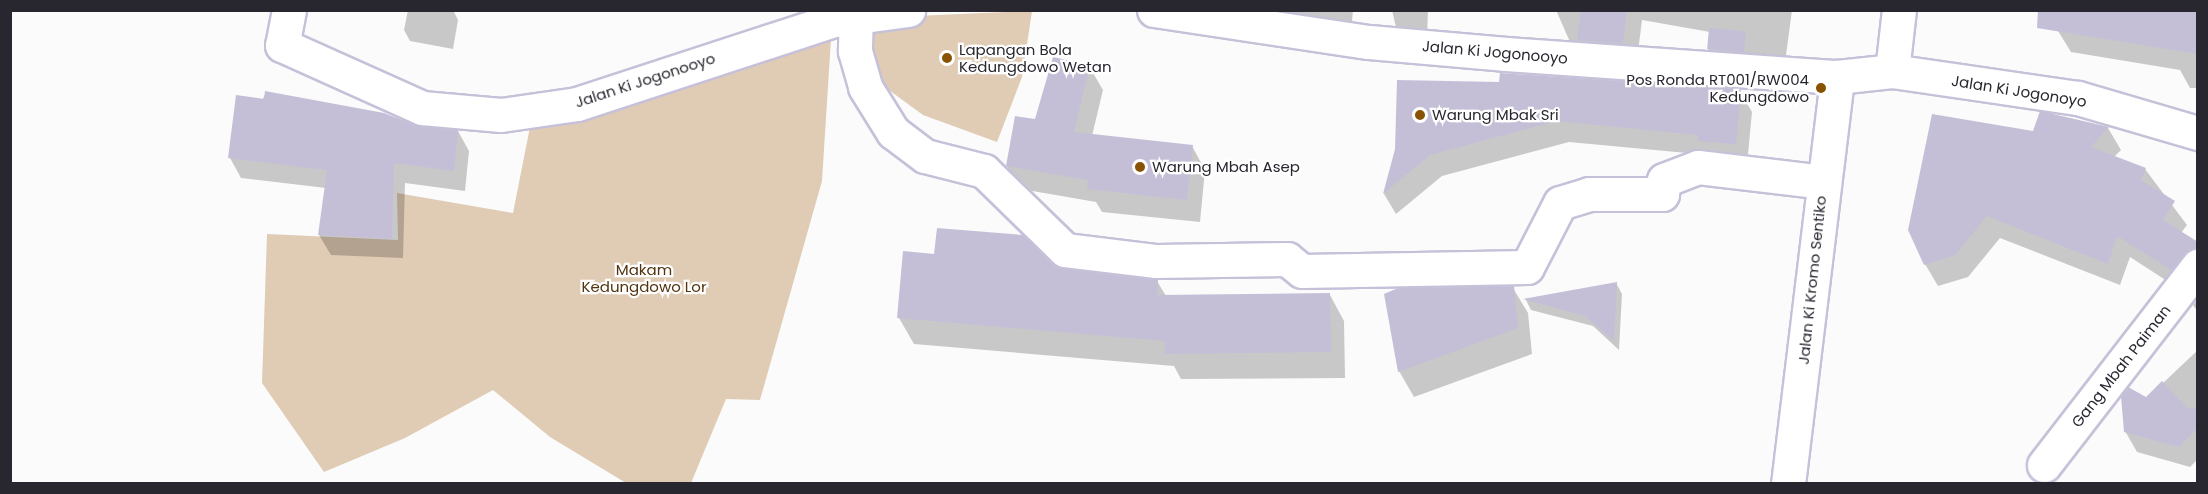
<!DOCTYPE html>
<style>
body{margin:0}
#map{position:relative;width:2208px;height:494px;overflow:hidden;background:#fbfbfb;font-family:Poppins,sans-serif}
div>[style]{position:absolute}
.green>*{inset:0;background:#e0cbb5}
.shadow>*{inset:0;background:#0003}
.building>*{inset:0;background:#c4bfd7;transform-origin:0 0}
.roads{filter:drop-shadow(2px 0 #c6c1d9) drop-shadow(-2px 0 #c6c1d9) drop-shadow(0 2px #c6c1d9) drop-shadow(0 -2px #c6c1d9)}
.minor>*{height:33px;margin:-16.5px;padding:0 16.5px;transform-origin:16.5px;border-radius:16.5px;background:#fff}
.dots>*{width:16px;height:16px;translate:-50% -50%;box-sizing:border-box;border:3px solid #fff;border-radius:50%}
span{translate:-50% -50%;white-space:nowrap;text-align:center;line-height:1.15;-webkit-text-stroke:4.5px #fff;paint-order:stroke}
.poi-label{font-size:15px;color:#28262f}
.left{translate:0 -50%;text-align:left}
.right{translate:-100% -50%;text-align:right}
.street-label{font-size:15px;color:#28262f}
.park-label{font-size:15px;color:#51330f}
.frame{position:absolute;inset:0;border:12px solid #28262f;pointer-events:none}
</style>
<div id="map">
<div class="green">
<div style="clip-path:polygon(1032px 11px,1022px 77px,997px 142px,923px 115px,882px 85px,862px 24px,915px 16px)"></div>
<div style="clip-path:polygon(831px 39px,822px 181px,760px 400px,726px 399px,691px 483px,626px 483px,550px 437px,493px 390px,405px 438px,324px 472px,262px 383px,267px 234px,398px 240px,397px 193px,513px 213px,530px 127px,591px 117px,691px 73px)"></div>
</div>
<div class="shadow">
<div style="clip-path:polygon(408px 10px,453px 10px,458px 20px,453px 49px,410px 41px,404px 30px)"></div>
<div style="clip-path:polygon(1239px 10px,1353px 10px,1351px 32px)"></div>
<div style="clip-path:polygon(1392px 10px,1428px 10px,1427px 38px,1398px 36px)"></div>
<div style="clip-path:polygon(1556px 10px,1792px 10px,1783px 78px,1723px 74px,1708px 49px,1710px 32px,1642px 20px,1636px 68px,1570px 42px)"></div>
<div style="clip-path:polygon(2198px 10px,2198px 88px,2190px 88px,2180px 70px,2071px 52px,2058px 31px)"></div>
<div style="clip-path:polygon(1089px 66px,1103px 90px,1092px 136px,1192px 146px,1205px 170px,1200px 222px,1102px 212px,1096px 202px,1021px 189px,1007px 166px,1036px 121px)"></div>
<div style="clip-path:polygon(1500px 84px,1740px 91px,1752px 112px,1747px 165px,1708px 155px,1569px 142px,1442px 176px,1396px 214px,1384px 194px,1396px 150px)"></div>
<div style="clip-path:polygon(266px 93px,458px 131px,469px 151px,465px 191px,405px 183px,403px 258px,331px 255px,319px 235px,326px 188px,241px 178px,230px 158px)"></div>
<div style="clip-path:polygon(2108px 128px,2121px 150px,2114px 157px,2145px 169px,2187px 225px,2181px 233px,2198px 244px,2198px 278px,2184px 292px,2130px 257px,2120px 285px,2000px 238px,1968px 277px,1938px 286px,1925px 264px,2033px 133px)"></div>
<div style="clip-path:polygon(1157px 281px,1166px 296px,1330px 295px,1344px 321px,1345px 378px,1181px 379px,1174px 366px,914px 344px,899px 318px)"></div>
<div style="clip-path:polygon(1616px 283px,1622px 294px,1619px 350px,1593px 326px,1531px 310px,1526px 300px)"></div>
<div style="clip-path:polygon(1513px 288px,1528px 313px,1532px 354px,1414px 397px,1399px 371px)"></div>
<div style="clip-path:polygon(2198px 299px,2198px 312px,2193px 305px)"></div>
<div style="clip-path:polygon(2198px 350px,2198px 459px,2190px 467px,2137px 452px,2125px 431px,2146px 399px)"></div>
</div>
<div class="building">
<div style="clip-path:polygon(1581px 10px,1627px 10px,1623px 43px,1577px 40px)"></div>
<div style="clip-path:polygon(2038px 10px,2198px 10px,2198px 54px,2037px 28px)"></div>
<div style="left:1709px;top:28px;width:37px;height:21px;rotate:5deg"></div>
<div style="clip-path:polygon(1053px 57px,1090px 65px,1074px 132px,1193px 145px,1187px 200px,1087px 189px,1088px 180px,1006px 166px,1015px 116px,1035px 119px)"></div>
<div style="clip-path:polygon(1500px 73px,1741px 89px,1736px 144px,1698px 141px,1698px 135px,1556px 121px,1430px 155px,1383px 194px,1395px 149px,1397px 80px,1499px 82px)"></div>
<div style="clip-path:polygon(265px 91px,384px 113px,420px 127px,458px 130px,454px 171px,394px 163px,392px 239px,318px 235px,327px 170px,228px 158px,236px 95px,264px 99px)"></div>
<div style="clip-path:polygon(2040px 111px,2109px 127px,2091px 147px,2146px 168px,2141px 180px,2175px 201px,2163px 220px,2198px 242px,2198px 248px,2171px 270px,2117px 236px,2108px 264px,1987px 216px,1955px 255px,1924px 265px,1908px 230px,1932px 114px,2033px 131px)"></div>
<div style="clip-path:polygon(937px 228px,1023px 235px,1062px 268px,1158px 280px,1157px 295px,1330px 293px,1331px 352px,1165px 354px,1165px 341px,897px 318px,903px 251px,934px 254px)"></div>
<div style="clip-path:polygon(1617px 282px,1614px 341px,1585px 316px,1523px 299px)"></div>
<div style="clip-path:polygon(1514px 286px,1518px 328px,1398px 372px,1384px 294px,1398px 288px)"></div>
<div style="clip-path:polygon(2162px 381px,2187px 408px,2198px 409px,2198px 427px,2179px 447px,2124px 432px,2121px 396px,2128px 387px,2146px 397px)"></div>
</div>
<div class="roads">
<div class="minor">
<div style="left:289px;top:10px;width:36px;rotate:101deg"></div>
<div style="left:282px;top:45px;width:154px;rotate:24.2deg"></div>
<div style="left:422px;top:108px;width:79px;rotate:5.1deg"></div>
<div style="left:501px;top:115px;width:77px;rotate:-8.2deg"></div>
<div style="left:577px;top:104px;width:270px;rotate:-18.1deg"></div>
<div style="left:834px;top:20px;width:75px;rotate:-7.7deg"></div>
<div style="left:1154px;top:10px;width:217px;rotate:8.5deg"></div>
<div style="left:1369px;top:42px;width:138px;rotate:5deg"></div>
<div style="left:1506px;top:54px;width:332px;rotate:4deg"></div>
<div style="left:1837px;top:77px;width:55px;rotate:-6.2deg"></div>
<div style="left:1892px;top:71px;width:188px;rotate:8.3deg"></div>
<div style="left:2078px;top:98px;width:125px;rotate:16.3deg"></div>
<div style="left:856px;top:17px;width:34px;rotate:92deg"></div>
<div style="left:855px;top:51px;width:37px;rotate:74deg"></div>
<div style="left:865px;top:87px;width:53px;rotate:58.1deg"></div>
<div style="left:893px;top:132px;width:40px;rotate:37deg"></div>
<div style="left:925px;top:156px;width:61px;rotate:14.3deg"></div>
<div style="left:984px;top:171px;width:113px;rotate:44.3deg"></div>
<div style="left:1065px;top:250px;width:92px;rotate:6.9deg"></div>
<div style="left:1156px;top:261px;width:131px;rotate:-0.9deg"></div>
<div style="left:1287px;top:259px;width:19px;rotate:39deg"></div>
<div style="left:1302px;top:271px;width:225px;rotate:-1deg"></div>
<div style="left:1527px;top:267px;width:72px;rotate:-62.7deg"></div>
<div style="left:1560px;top:203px;width:30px;rotate:-17deg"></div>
<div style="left:1589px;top:194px;width:73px"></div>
<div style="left:1662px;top:194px;width:14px;rotate:-82deg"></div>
<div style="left:1664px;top:180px;width:36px;rotate:-21deg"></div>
<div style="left:1698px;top:167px;width:126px;rotate:6.8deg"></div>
<div style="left:1892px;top:71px;width:61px;rotate:-83.5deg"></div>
<div style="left:2044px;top:465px;width:252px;rotate:-52.3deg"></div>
<div style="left:1788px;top:484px;width:410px;rotate:-83.1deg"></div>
</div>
</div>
<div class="dots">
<div style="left:947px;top:58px;background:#885201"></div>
<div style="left:1821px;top:88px;background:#885201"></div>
<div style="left:1420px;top:115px;background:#885201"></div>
<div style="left:1140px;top:167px;background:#885201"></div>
</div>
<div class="poi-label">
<span class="left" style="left:959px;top:58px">Lapangan Bola<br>Kedungdowo Wetan</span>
<span class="right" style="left:1809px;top:88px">Pos Ronda RT001/RW004<br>Kedungdowo</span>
<span class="left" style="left:1432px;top:115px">Warung Mbak Sri</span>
<span class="left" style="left:1152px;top:167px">Warung Mbah Asep</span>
</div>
<div class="street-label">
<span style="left:1495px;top:52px;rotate:5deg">Jalan Ki Jogonooyo</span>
<span style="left:645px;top:80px;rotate:-18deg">Jalan Ki Jogonooyo</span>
<span style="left:2019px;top:91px;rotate:9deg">Jalan Ki Jogonoyo</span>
<span style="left:1812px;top:280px;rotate:-84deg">Jalan Ki Kromo Sentiko</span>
<span style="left:2121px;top:366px;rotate:-52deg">Gang Mbah Paiman</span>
</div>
<div class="park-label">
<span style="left:644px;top:278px">Makam<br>Kedungdowo Lor</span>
</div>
<div class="frame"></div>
</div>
